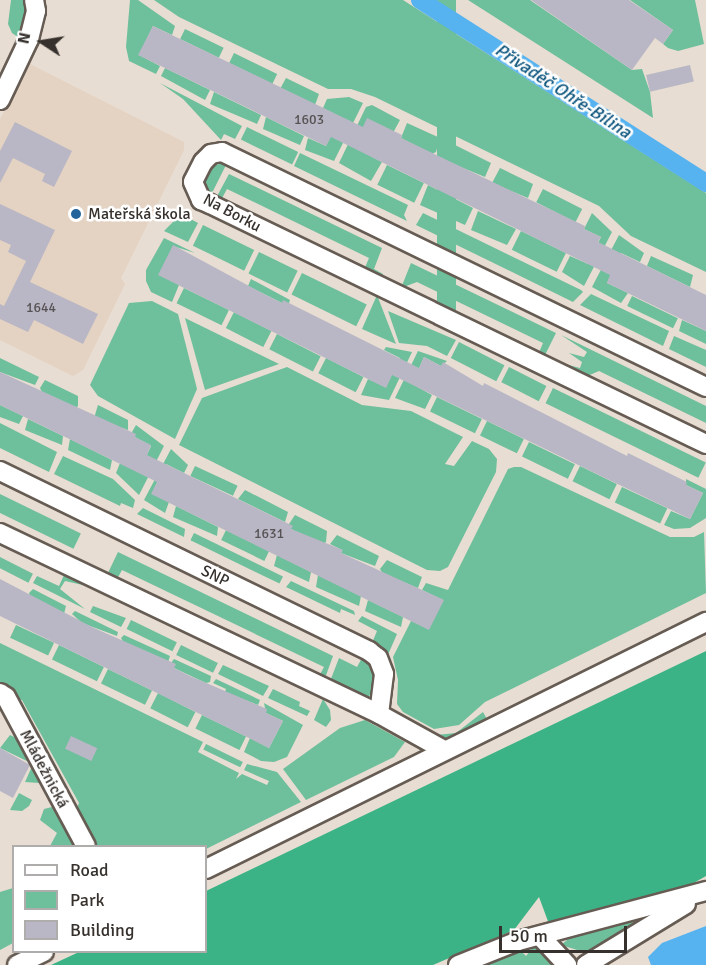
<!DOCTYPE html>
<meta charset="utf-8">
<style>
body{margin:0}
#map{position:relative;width:706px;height:965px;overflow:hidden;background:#e8ddd2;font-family:Signika,sans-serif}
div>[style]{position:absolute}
.built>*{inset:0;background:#e4d2c2}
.green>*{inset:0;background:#6ebf9c;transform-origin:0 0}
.forest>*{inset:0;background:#3cb386}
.water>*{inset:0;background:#56b3f0}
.canal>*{height:18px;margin:-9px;padding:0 9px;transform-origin:9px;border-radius:9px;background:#56b3f0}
.building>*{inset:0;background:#b9b7c5;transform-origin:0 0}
.roads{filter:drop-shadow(2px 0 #665c53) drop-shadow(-2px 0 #665c53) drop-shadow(0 2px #665c53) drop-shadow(0 -2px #665c53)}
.street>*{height:18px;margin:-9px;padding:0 9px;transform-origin:9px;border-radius:9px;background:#fff}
.dots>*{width:16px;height:16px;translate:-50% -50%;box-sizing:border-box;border:3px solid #fff;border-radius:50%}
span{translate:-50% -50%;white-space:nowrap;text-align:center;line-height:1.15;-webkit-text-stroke:5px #fff;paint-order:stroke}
.number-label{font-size:14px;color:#575253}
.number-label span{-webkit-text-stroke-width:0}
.street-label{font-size:16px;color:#36312d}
.poi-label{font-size:16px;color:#36312d}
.left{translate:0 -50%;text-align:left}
.water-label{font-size:18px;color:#0c557d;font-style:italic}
.legend{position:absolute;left:12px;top:845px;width:195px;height:108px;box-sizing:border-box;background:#fff;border:2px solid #afadab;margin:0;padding:8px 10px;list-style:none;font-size:18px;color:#36312d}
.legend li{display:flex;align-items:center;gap:12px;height:30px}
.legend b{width:30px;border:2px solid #afadab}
.north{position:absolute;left:12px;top:12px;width:60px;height:60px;-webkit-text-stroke:4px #fff;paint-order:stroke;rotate:282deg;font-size:16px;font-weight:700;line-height:24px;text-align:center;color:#36312d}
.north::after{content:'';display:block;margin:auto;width:21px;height:27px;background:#36312d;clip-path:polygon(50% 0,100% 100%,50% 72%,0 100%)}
.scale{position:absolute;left:499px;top:926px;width:128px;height:27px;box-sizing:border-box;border:3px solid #36312d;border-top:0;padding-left:8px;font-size:18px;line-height:21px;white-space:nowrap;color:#36312d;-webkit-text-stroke:4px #fff;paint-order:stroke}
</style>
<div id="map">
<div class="built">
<div style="clip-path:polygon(30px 64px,184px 142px,184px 150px,121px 278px,125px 284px,83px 370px,73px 376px,0 340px,0 119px)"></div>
</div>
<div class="green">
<div style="clip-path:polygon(11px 0,29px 0,22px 40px,12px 33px,8px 24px)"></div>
<div style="clip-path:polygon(130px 0,138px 0,175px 26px,172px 35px,153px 26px,139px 55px,160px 66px,156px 74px,129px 61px,126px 47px)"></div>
<div style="clip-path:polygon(154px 0,403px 0,706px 193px,706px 272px,631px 236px,599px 206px,375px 97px,351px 89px,328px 89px,179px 17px)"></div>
<div style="left:437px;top:0;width:19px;height:319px"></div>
<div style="clip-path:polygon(468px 0,530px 0,632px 70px,642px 69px,650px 92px,653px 118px)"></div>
<div style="clip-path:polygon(630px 0,695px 0,704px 44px,678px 51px,668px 48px,663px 44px,673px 30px)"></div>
<div style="left:185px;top:29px;width:43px;height:11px;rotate:26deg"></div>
<div style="left:234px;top:53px;width:48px;height:11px;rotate:26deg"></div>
<div style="clip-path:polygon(165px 68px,210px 90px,205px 100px,161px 76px)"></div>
<div style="clip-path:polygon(286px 78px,319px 94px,315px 105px,279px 91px)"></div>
<div style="clip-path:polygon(160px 83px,242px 126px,235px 139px,224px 134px,221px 140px,183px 99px)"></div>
<div style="clip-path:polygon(214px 92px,261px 115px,257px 124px,210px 104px)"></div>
<div style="clip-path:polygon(349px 97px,363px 103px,334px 161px,305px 150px,308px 138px,326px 146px,340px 117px,323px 108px,327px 99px)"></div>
<div style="clip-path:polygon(372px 105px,400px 120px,394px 131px,353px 147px,382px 162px,371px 181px,339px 163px,366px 107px)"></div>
<div style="clip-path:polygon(266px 117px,304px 136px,300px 145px,263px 129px)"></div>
<div style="clip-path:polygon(407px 123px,440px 138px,436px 152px,432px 154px,401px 138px)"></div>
<div style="left:247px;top:127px;width:57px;height:14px;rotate:26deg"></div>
<div style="clip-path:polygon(451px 143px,491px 163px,485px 177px,451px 163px,452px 160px,443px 155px)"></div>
<div style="clip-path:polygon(300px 153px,408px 205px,404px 215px,407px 221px,294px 166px)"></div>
<div style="clip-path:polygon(228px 161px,211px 195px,207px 193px,202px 181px,210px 167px)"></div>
<div style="left:387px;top:165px;width:41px;height:22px;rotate:26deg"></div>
<div style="clip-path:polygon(500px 168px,533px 184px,528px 198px,492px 183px)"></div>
<div style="clip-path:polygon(229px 174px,382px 248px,374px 269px,383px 274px,381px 278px,364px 270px,369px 258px,227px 189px,221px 200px,216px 198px)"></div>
<div style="clip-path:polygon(428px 185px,473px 208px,465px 225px,420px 205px)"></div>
<div style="left:543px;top:189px;width:44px;height:15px;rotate:27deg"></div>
<div style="clip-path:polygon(478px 211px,516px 229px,507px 245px,471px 230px)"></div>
<div style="clip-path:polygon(423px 213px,581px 290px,583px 292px,573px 302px,416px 225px)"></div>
<div style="clip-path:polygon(592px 213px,612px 232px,584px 286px,562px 272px,570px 256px,588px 264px,601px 237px,584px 229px)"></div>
<div style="clip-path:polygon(181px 214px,198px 223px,188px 242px,164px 231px)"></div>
<div style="left:203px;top:225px;width:57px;height:23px;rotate:26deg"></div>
<div style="left:521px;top:231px;width:50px;height:21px;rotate:26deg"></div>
<div style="clip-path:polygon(619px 235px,644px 253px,640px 262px,621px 253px,607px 283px,628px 293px,621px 303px,592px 287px)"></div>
<div style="clip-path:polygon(164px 238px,195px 253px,173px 246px,179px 285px,172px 302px,151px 292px,146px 281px,146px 270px)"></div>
<div style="left:259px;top:252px;width:43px;height:24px;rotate:26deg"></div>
<div style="clip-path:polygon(651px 256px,693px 275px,690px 287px,647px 266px)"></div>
<div style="clip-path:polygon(411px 263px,556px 333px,544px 357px,538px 355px,543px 343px,417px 282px,401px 288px)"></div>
<div style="left:302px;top:273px;width:72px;height:24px;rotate:26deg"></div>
<div style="clip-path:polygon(251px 279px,290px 300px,289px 303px,282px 303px,248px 286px)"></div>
<div style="left:184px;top:288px;width:50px;height:17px;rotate:26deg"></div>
<div style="clip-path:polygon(591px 294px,669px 331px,663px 346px,580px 305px)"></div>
<div style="clip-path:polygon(377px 295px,396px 344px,362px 329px)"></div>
<div style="left:632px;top:296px;width:51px;height:11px;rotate:26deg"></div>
<div style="clip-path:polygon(152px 301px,178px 314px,197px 389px,175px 439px,98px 396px,90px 385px,129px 303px)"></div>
<div style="clip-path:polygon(388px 311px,456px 340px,447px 356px,427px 346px,399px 343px)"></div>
<div style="left:234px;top:312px;width:42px;height:18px;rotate:27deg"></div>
<div style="clip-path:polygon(185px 318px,279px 364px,205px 390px)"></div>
<div style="clip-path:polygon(682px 320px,706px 331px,706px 344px,679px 331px)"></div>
<div style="left:277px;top:334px;width:49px;height:17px;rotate:27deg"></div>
<div style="clip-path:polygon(561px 335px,706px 406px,706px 423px,599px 371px,585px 377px,549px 360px,580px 368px,582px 362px,569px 353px,584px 357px,587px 352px)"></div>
<div style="clip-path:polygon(674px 336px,706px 350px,706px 367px,669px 349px)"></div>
<div style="left:459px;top:342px;width:51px;height:18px;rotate:27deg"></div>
<div style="clip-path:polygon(386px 347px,412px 352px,389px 400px,361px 395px,368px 379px,386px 387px,400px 358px,384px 350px)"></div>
<div style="clip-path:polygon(418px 351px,447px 361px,441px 366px,424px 357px,412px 384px,432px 395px,425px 409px,395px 398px)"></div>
<div style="clip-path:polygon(0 358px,39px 377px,35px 385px,0 372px)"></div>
<div style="left:326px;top:358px;width:42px;height:17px;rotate:27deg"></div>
<div style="clip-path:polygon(287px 367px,362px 405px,411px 411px,463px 437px,445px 464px,454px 466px,472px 441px,489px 449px,497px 459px,496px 472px,448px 567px,440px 571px,427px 570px,179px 445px,202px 398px)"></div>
<div style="left:509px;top:367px;width:42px;height:17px;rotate:27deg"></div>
<div style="clip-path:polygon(45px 380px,78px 396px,78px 406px,75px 408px,42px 392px,40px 388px)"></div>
<div style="left:553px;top:388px;width:170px;height:17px;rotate:26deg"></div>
<div style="left:437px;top:397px;width:50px;height:16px;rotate:26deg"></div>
<div style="clip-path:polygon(0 405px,23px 416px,19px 424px,0 417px)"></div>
<div style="clip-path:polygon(98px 405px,128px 420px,128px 430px,94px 418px)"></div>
<div style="clip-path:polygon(28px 419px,63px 436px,62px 445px,25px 430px)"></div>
<div style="left:487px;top:421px;width:41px;height:16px;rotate:26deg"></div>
<div style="clip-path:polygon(0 423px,57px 452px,49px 472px,0 448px)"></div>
<div style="clip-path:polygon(136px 425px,164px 446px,139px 495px,116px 473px,120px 463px,139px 472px,151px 446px,135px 437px,132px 432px)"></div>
<div style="clip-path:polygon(70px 439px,112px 460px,110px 470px,68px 450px)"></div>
<div style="left:529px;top:442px;width:51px;height:16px;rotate:26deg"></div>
<div style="clip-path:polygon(171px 449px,188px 465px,184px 473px,166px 464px,152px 493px,169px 502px,165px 513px,144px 500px)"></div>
<div style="clip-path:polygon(63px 456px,113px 479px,135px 500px,133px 508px,121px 503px,120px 506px,54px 474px)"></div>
<div style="left:195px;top:466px;width:47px;height:11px;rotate:25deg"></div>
<div style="left:580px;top:466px;width:41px;height:17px;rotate:26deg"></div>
<div style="clip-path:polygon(514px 467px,521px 467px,670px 537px,694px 537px,704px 532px,706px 593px,485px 702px,459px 725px,434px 729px,403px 712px,397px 704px,398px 680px,393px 657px,411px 621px,443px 600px,422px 590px,426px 583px,448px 590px,508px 469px)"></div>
<div style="clip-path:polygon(686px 479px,706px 489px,706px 518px,690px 528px,674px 529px,664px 525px,671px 511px,690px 519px,703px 493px,686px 485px)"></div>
<div style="left:622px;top:487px;width:50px;height:17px;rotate:25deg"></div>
<div style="clip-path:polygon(245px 490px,288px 512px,285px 522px,238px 499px)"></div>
<div style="left:0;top:494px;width:90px;height:17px;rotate:26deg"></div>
<div style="clip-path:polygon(176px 506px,218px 527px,217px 536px,173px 517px)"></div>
<div style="clip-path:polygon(143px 508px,185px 529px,184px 537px,137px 514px)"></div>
<div style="clip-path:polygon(295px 515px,327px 531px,326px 542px,323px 544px,291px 529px,289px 524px)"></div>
<div style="left:226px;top:530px;width:48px;height:11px;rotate:26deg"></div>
<div style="left:194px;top:533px;width:99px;height:8px;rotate:26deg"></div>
<div style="clip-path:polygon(337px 535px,379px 556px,375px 566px,341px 553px,342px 550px,330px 544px)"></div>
<div style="clip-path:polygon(118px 552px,333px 656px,324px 681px,318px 678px,324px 667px,122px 570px,116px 581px,106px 577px)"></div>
<div style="clip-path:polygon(277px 555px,311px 572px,309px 582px,274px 566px)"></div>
<div style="left:0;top:557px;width:37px;height:10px;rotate:27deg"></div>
<div style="clip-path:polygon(387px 560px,422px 577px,418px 588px,383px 574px,380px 569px)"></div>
<div style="clip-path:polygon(65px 573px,96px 588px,65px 581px,60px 589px,85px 609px,33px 583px,37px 576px,59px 586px)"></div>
<div style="clip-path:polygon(318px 575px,361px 596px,359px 606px,316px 587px)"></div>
<div style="clip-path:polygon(291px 581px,354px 611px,355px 615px,341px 609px,340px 613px,286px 587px)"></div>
<div style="clip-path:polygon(33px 589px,66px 606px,64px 614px,31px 598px,29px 593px)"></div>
<div style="clip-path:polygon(368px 600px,403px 617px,401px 627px,365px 611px)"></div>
<div style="clip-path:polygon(93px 606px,126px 618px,121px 627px,90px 612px)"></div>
<div style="clip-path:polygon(75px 611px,118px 632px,117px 636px,82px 623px,72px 614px)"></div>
<div style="clip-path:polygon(362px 616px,397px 634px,387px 657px,372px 643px,377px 631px,358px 621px)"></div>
<div style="left:131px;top:620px;width:51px;height:10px;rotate:26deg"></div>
<div style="left:16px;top:625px;width:42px;height:14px;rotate:25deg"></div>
<div style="clip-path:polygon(124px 635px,170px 656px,168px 662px,124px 643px,121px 638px)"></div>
<div style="clip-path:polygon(0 643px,203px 742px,198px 752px,239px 773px,236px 779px,242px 774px,267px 785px,269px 781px,244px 770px,247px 764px,277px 772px,301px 802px,206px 849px,96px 846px,76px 810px,79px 803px,22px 700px,14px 698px,0 684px)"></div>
<div style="left:59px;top:645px;width:50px;height:16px;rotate:26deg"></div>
<div style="left:181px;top:645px;width:41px;height:11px;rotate:26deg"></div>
<div style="clip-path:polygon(363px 656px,377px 674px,373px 692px,368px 697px,329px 684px,339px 658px,357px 667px)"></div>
<div style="clip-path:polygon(174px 659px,211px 676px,210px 682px,206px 683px,174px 668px,171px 663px)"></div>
<div style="clip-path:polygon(223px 665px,269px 686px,263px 696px,218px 674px)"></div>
<div style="left:108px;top:669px;width:49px;height:16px;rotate:26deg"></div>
<div style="clip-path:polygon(216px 679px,260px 700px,258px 705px,225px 692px,226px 689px,213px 683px)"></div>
<div style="clip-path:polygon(273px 689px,300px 702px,299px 706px,310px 711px,307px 716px,268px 698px)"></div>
<div style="left:158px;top:693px;width:42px;height:17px;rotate:27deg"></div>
<div style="clip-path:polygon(323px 699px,330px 710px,331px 720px,326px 727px,314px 720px)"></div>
<div style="clip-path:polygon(264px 703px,303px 725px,287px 757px,274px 762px,261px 761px,244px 752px,250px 738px,269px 748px,283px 721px,266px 713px)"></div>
<div style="clip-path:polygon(483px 712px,488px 721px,450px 740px,436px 735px,456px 733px)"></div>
<div style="left:202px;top:715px;width:49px;height:15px;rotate:26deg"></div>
<div style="clip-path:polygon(365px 720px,405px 742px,394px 757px,306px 800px,283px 769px,340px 728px)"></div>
<div style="clip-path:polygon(10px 735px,23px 741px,40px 774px,39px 783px,25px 782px,33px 764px,0 748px)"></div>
<div style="left:206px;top:744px;width:41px;height:6px;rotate:26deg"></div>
<div style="clip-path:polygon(19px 793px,32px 800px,29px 806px,22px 811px,10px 810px)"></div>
<div style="clip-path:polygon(52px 807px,57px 809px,79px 846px,50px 846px,57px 833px,40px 820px,44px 809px)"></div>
<div style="clip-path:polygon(13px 888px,13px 943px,0 950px,0 892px)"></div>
<div style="clip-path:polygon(660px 912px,587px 953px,561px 945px,573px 935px)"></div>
<div style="clip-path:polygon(536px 943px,551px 965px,475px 965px,517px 947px,526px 956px)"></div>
</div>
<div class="forest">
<div style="clip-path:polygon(706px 651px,706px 876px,676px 893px,549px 924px,539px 897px,514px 930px,433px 965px,51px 965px,79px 952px,206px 952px,206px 891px)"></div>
</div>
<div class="water">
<div style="clip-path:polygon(706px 926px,706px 965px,651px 965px,648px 957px,662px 943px)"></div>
</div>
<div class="canal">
<div style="left:420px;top:0;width:340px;rotate:32.6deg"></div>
</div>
<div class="building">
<div style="clip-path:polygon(531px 0,629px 0,673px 30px,663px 44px,655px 38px,632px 70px)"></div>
<div style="clip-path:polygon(153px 26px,363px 127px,367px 118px,402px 135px,401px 138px,585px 226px,584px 229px,601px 237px,598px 242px,706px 295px,706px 331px,607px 283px,610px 275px,331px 137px,326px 146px,138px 55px)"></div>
<div style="left:690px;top:65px;width:17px;height:45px;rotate:77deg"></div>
<div style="clip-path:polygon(15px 122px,72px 151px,54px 187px,42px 181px,45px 174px,13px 158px,0 183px,0 151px)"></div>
<div style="clip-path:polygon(0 204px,55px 230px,30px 282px,98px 314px,83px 344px,34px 320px,28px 332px,0 319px,0 304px,4px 306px,26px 261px,8px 252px,11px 245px,0 240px)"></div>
<div style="clip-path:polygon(173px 245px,264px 294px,282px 303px,283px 300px,419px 368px,424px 357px,441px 366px,443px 362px,483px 386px,484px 383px,627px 456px,628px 453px,687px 482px,686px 485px,703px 493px,690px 519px,392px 375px,386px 388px,158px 275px)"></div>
<div style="clip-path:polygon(0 372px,136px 434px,135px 437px,151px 445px,147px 455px,293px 526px,291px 529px,343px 550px,341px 553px,444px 600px,429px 630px,151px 494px,157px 482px,0 405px)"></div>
<div style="clip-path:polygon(0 579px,94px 628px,176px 664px,174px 668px,190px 676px,267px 709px,266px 713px,283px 721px,269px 748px,0 616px)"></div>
<div style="left:71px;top:736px;width:29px;height:14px;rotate:25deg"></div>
<div style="clip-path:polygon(0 748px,30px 765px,13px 798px,0 791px)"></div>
</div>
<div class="roads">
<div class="street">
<div style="left:0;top:100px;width:68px;rotate:-64.6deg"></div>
<div style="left:29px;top:39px;width:29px;rotate:-76deg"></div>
<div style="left:36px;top:11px;width:11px;rotate:-100deg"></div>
<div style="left:706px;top:387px;width:538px;rotate:-154.1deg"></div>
<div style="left:222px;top:152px;width:11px;rotate:170deg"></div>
<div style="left:211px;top:154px;width:11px;rotate:135deg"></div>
<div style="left:203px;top:162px;width:22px;rotate:117deg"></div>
<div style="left:193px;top:182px;width:20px;rotate:66deg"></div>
<div style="left:201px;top:200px;width:10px;rotate:24deg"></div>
<div style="left:210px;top:204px;width:551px;rotate:25.82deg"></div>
<div style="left:0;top:471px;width:411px;rotate:26deg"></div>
<div style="left:369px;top:651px;width:11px;rotate:38deg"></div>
<div style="left:378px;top:658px;width:17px;rotate:69deg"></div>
<div style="left:384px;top:674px;width:40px;rotate:97.1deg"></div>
<div style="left:0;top:533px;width:420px;rotate:25.5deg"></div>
<div style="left:379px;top:714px;width:74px;rotate:29deg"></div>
<div style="left:0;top:693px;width:7px;rotate:34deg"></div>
<div style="left:6px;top:697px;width:169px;rotate:61.8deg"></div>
<div style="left:206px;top:869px;width:558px;rotate:-26.29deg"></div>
<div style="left:540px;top:936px;width:40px;rotate:47deg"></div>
<div style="left:17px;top:965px;width:30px;rotate:-26deg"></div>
<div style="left:458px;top:965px;width:65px;rotate:-21.8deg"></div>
<div style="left:518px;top:941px;width:195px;rotate:-14.9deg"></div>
<div style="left:586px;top:965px;width:117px;rotate:-31.4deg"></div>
</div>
</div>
<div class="dots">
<div style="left:76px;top:214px;background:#24649a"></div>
</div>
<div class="number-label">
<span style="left:309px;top:120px">1603</span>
<span style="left:41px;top:308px">1644</span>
<span style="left:269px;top:534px">1631</span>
</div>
<div class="street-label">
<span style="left:232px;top:213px;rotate:28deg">Na Borku</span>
<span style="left:215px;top:576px;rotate:26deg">SNP</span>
<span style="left:44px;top:769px;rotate:62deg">Mládežnická</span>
</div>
<div class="poi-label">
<span class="left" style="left:88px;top:214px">Mateřská škola</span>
</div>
<div class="water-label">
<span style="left:563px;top:91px;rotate:33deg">Přivaděč Ohře-Bílina</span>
</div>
<ul class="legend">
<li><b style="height:8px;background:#fff"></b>Road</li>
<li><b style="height:16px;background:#6ebf9c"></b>Park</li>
<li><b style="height:16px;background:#b9b7c5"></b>Building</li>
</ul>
<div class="north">N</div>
<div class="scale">50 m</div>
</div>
